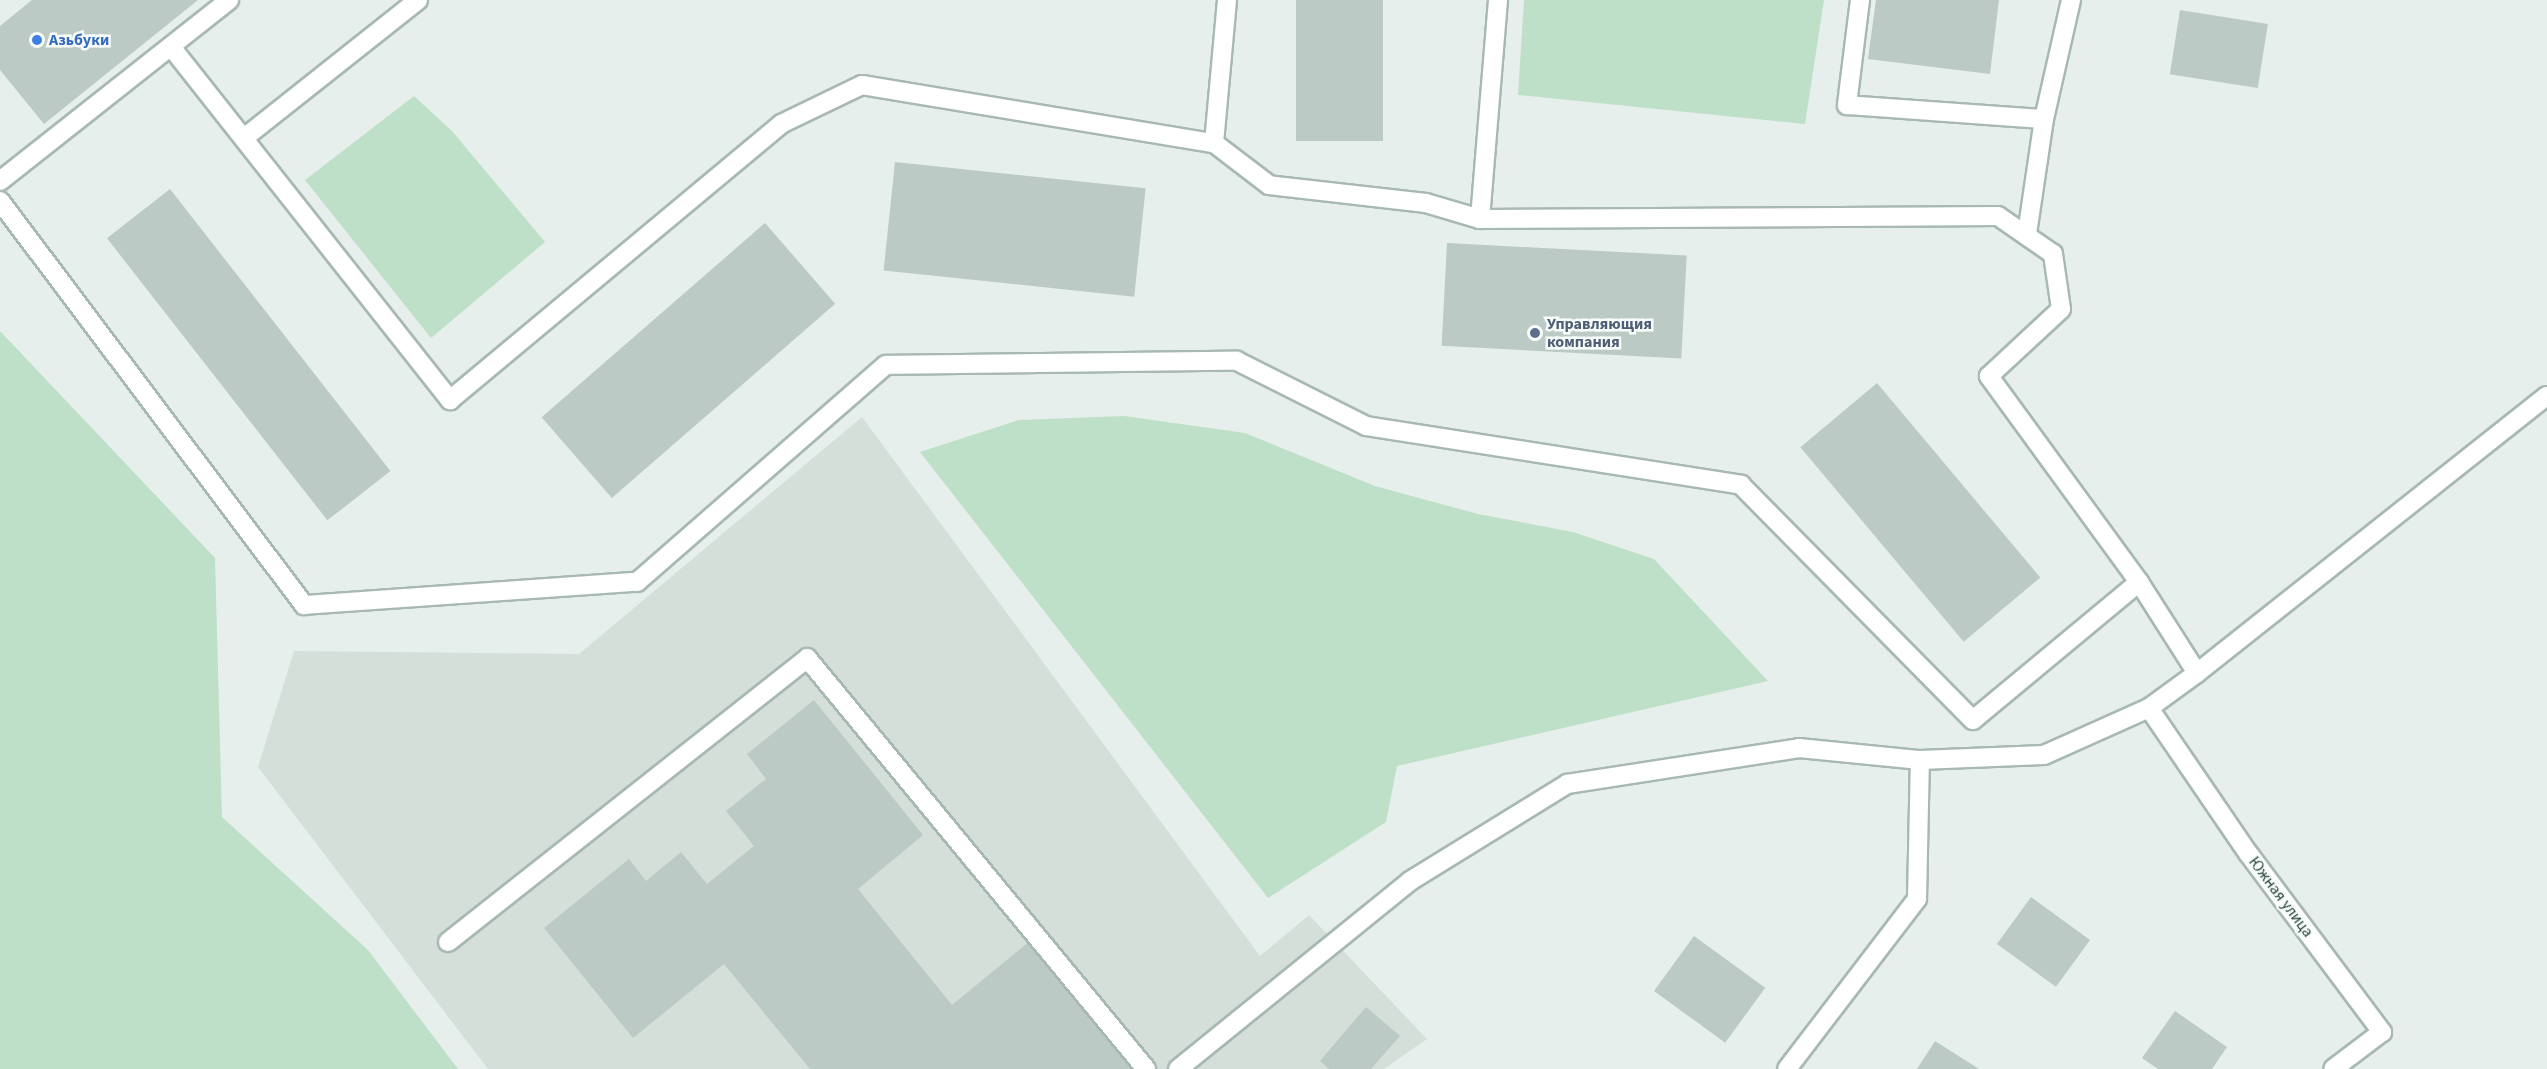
<!DOCTYPE html>
<meta charset="utf-8">
<style>
body{margin:0}
#map{position:relative;width:2547px;height:1069px;overflow:hidden;background:#e6efeb;font-family:"Source Sans 3",sans-serif}
div>[style]{position:absolute}
.built>*{inset:0;background:#d4dfda}
.green>*{inset:0;background:#bfe0c8}
.building>*{inset:0;background:#bbcac4;transform-origin:0 0}
.roads{filter:drop-shadow(2px 0 #a8b8b2) drop-shadow(-2px 0 #a8b8b2) drop-shadow(0 2px #a8b8b2) drop-shadow(0 -2px #a8b8b2)}
.minor>*{height:18px;margin:-9px;padding:0 9px;transform-origin:9px;border-radius:9px;background:#fff}
.dots>*{width:16px;height:16px;translate:-50% -50%;box-sizing:border-box;border:3px solid #f7fbf9;border-radius:50%}
span{translate:-50% -50%;white-space:nowrap;text-align:center;line-height:1.15;-webkit-text-stroke:5px #f7fbf9;paint-order:stroke}
.shop-label{font-size:16px;color:#366cbe;font-weight:700}
.left{translate:0 -50%;text-align:left}
.service-label{font-size:16px;color:#4e5e75;font-weight:700}
.street-label{font-size:16px;color:#24423a}
</style>
<div id="map">
<div class="built">
<div style="clip-path:polygon(862px 417px,1260px 956px,1309px 915px,1427px 1039px,1384px 1069px,488px 1069px,258px 767px,294px 651px,579px 654px)"></div>
</div>
<div class="green">
<div style="clip-path:polygon(1524px 0,1824px 0,1805px 124px,1518px 95px)"></div>
<div style="clip-path:polygon(414px 96px,452px 131px,545px 242px,431px 338px,305px 180px)"></div>
<div style="clip-path:polygon(0 331px,215px 558px,222px 817px,368px 950px,458px 1069px,0 1069px)"></div>
<div style="clip-path:polygon(1124px 416px,1245px 433px,1375px 486px,1478px 514px,1573px 532px,1654px 559px,1768px 681px,1397px 766px,1386px 822px,1268px 898px,920px 452px,1019px 420px)"></div>
</div>
<div class="building">
<div style="clip-path:polygon(32px 0,198px 0,44px 124px,0 70px,0 26px)"></div>
<div style="left:1296px;top:0;width:87px;height:141px"></div>
<div style="clip-path:polygon(1876px 0,1999px 0,1990px 74px,1868px 59px)"></div>
<div style="left:2180px;top:10px;width:89px;height:65px;rotate:9deg"></div>
<div style="left:895px;top:162px;width:252px;height:109px;rotate:6deg"></div>
<div style="left:170px;top:189px;width:358px;height:80px;rotate:52deg"></div>
<div style="left:765px;top:223px;width:107px;height:296px;rotate:49deg"></div>
<div style="left:1447px;top:243px;width:240px;height:103px;rotate:3deg"></div>
<div style="left:1877px;top:383px;width:254px;height:100px;rotate:50deg"></div>
<div style="clip-path:polygon(814px 700px,923px 835px,858px 889px,952px 1005px,1030px 941px,1134px 1069px,810px 1069px,724px 964px,633px 1038px,544px 928px,629px 859px,646px 881px,681px 852px,707px 884px,754px 846px,726px 811px,766px 779px,747px 754px)"></div>
<div style="left:2031px;top:897px;width:73px;height:58px;rotate:36deg"></div>
<div style="left:1694px;top:936px;width:88px;height:68px;rotate:36deg"></div>
<div style="clip-path:polygon(1366px 1007px,1400px 1036px,1371px 1069px,1329px 1069px,1320px 1061px)"></div>
<div style="clip-path:polygon(2175px 1011px,2227px 1047px,2212px 1069px,2158px 1069px,2142px 1058px)"></div>
<div style="clip-path:polygon(1935px 1041px,1979px 1069px,1917px 1069px)"></div>
</div>
<div class="roads">
<div class="minor">
<div style="left:1860px;top:0;width:106px;rotate:97.1deg"></div>
<div style="left:1847px;top:105px;width:197px;rotate:4.1deg"></div>
<div style="left:172px;top:48px;width:449px;rotate:51.7deg"></div>
<div style="left:450px;top:400px;width:431px;rotate:-39.8deg"></div>
<div style="left:781px;top:124px;width:90px;rotate:-25.7deg"></div>
<div style="left:862px;top:85px;width:357px;rotate:9.4deg"></div>
<div style="left:1214px;top:143px;width:144px;rotate:-84.8deg"></div>
<div style="left:244px;top:138px;width:222px;rotate:-38.4deg"></div>
<div style="left:0;top:181px;width:292px;rotate:-38.3deg"></div>
<div style="left:0;top:201px;width:506px;rotate:53.04deg"></div>
<div style="left:304px;top:605px;width:334px;rotate:-4deg"></div>
<div style="left:637px;top:582px;width:330px;rotate:-41.1deg"></div>
<div style="left:886px;top:365px;width:351px;rotate:-0.7deg"></div>
<div style="left:1237px;top:361px;width:144px;rotate:26.7deg"></div>
<div style="left:1366px;top:426px;width:380px;rotate:8.9deg"></div>
<div style="left:1741px;top:485px;width:330px;rotate:45.4deg"></div>
<div style="left:1973px;top:720px;width:216px;rotate:-39.7deg"></div>
<div style="left:2139px;top:582px;width:255px;rotate:-126.1deg"></div>
<div style="left:1989px;top:376px;width:98px;rotate:-42.9deg"></div>
<div style="left:2061px;top:309px;width:56px;rotate:-98.3deg"></div>
<div style="left:2053px;top:254px;width:67px;rotate:-145.4deg"></div>
<div style="left:1998px;top:216px;width:518px;rotate:179.67deg"></div>
<div style="left:1480px;top:219px;width:56px;rotate:-163.5deg"></div>
<div style="left:1426px;top:203px;width:158px;rotate:-173.5deg"></div>
<div style="left:1269px;top:185px;width:69px;rotate:-142.6deg"></div>
<div style="left:1480px;top:219px;width:220px;rotate:-85.3deg"></div>
<div style="left:2027px;top:234px;width:116px;rotate:-81.6deg"></div>
<div style="left:2044px;top:119px;width:122px;rotate:-77.2deg"></div>
<div style="left:2139px;top:582px;width:108px;rotate:57.5deg"></div>
<div style="left:2197px;top:673px;width:446px;rotate:-38.4deg"></div>
<div style="left:2149px;top:708px;width:176px;rotate:55.7deg"></div>
<div style="left:2248px;top:853px;width:224px;rotate:53.2deg"></div>
<div style="left:2382px;top:1032px;width:61px;rotate:142.9deg"></div>
<div style="left:448px;top:942px;width:458px;rotate:-38.3deg"></div>
<div style="left:807px;top:658px;width:533px;rotate:50.48deg"></div>
<div style="left:1178px;top:1069px;width:299px;rotate:-39deg"></div>
<div style="left:1410px;top:881px;width:185px;rotate:-31.7deg"></div>
<div style="left:1567px;top:784px;width:235px;rotate:-8.8deg"></div>
<div style="left:1799px;top:748px;width:122px;rotate:5.7deg"></div>
<div style="left:1920px;top:760px;width:124px;rotate:-2.3deg"></div>
<div style="left:2044px;top:755px;width:115px;rotate:-24.1deg"></div>
<div style="left:2149px;top:708px;width:59px;rotate:-36.1deg"></div>
<div style="left:1787px;top:1069px;width:214px;rotate:-52.6deg"></div>
<div style="left:1917px;top:899px;width:139px;rotate:-88.8deg"></div>
</div>
</div>
<div class="dots">
<div style="left:37px;top:40px;background:#3f7fe0"></div>
<div style="left:1535px;top:333px;background:#5c6f8a"></div>
</div>
<div class="shop-label">
<span class="left" style="left:49px;top:40px">Азьбуки</span>
</div>
<div class="service-label">
<span class="left" style="left:1547px;top:333px">Управляющия<br>компания</span>
</div>
<div class="street-label">
<span style="left:2281px;top:897px;rotate:53deg">Южная улица</span>
</div>
</div>
